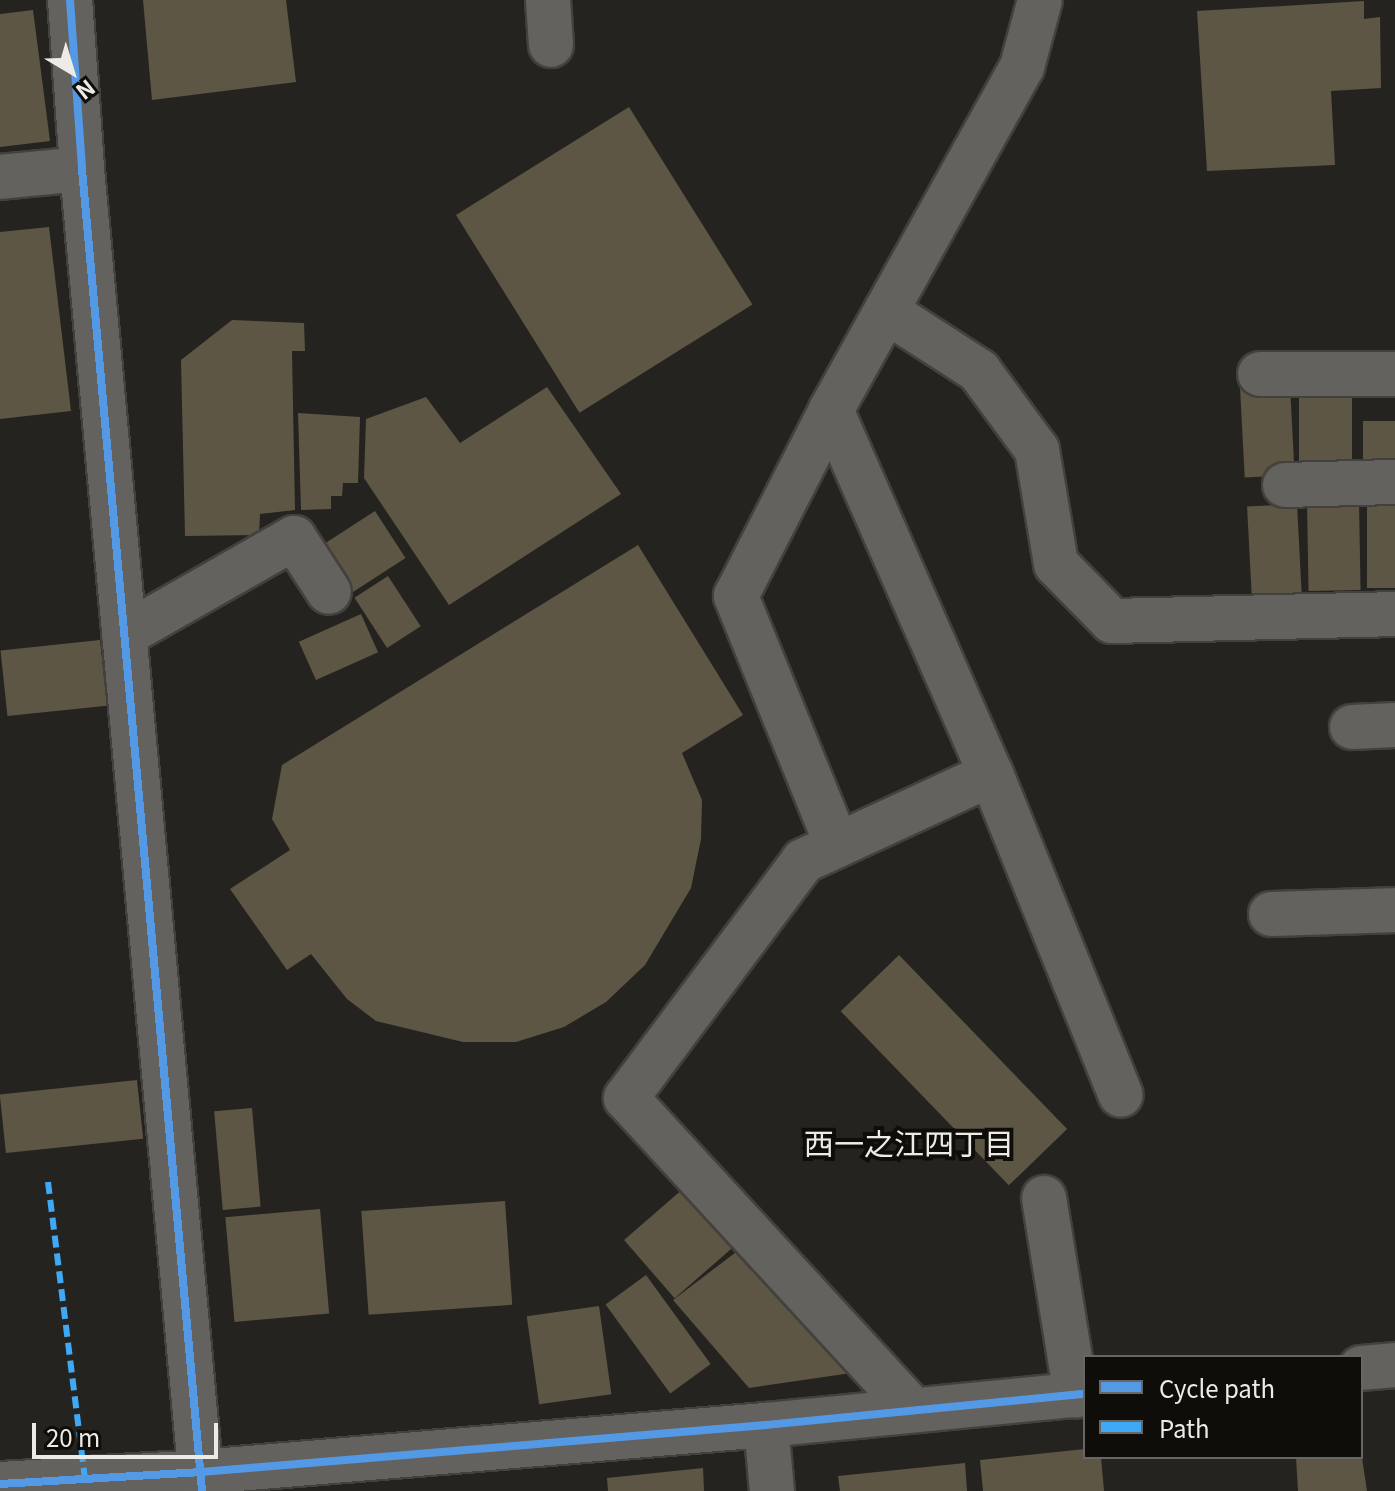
<!DOCTYPE html>
<meta charset="utf-8">
<style>
body{margin:0}
#map{position:relative;width:1395px;height:1491px;overflow:hidden;background:#25231f;font-family:Georgia,"Noto Sans JP",serif}
div>[style]{position:absolute}
.building>*{inset:0;background:#5e5644;transform-origin:0 0}
.roads{filter:drop-shadow(2px 0 #43413d) drop-shadow(-2px 0 #43413d) drop-shadow(0 2px #43413d) drop-shadow(0 -2px #43413d)}
.minor>*{height:44px;margin:-22px;padding:0 22px;transform-origin:22px;border-radius:22px;background:#63625f}
.quiet>*{height:6px;margin-top:-3px;transform-origin:0;background:repeating-linear-gradient(90deg,#3fa9f5 0 12px,transparent 0 18px)}
.cycleway>*{height:8px;margin:-4px;padding:0 4px;transform-origin:4px;border-radius:4px;background:#5399e6}
span{translate:-50% -50%;white-space:nowrap;text-align:center;line-height:1.15;-webkit-text-stroke:8px #0f0d0a;paint-order:stroke}
.neighbourhood-label{font-size:30px;color:#eeebe6}
.legend{position:absolute;left:1083px;top:1355px;width:280px;height:104px;box-sizing:border-box;background:#0f0d0a;border:2px solid #686662;margin:0;padding:10px 14px;list-style:none;font-size:24px;color:#eeebe6}
.legend li{display:flex;align-items:center;gap:16px;height:40px}
.legend b{width:40px;border:2px solid #686662}
.north{position:absolute;left:32px;top:32px;width:80px;height:80px;-webkit-text-stroke:6px #0f0d0a;paint-order:stroke;rotate:142deg;font-size:22px;font-weight:700;line-height:32px;text-align:center;color:#eeebe6}
.north::after{content:'';display:block;margin:auto;width:28px;height:36px;background:#eeebe6;clip-path:polygon(50% 0,100% 100%,50% 72%,0 100%)}
.scale{position:absolute;left:32px;top:1423px;width:186px;height:36px;box-sizing:border-box;border:4px solid #eeebe6;border-top:0;padding-left:10px;font-size:24px;line-height:28px;white-space:nowrap;color:#eeebe6;-webkit-text-stroke:6px #0f0d0a;paint-order:stroke}
</style>
<div id="map">
<div class="building">
<div style="clip-path:polygon(143px 0,286px 0,296px 82px,152px 100px)"></div>
<div style="clip-path:polygon(1364px 1px,1364px 19px,1380px 17px,1381px 88px,1331px 91px,1335px 165px,1207px 171px,1197px 11px)"></div>
<div style="clip-path:polygon(33px 10px,50px 141px,0 147px,0 14px)"></div>
<div style="left:629px;top:107px;width:233px;height:204px;rotate:58deg"></div>
<div style="clip-path:polygon(49px 227px,71px 411px,0 419px,0 232px)"></div>
<div style="clip-path:polygon(232px 320px,304px 323px,305px 351px,292px 351px,295px 510px,260px 514px,259px 535px,185px 536px,181px 360px)"></div>
<div style="left:1352px;top:383px;width:90px;height:53px;rotate:90deg"></div>
<div style="left:1290px;top:386px;width:89px;height:50px;rotate:87deg"></div>
<div style="clip-path:polygon(547px 387px,621px 494px,449px 605px,364px 478px,366px 419px,426px 397px,460px 443px)"></div>
<div style="clip-path:polygon(298px 413px,360px 417px,358px 483px,343px 483px,342px 496px,331px 496px,331px 509px,301px 510px)"></div>
<div style="left:1395px;top:421px;width:51px;height:32px;rotate:90deg"></div>
<div style="left:1359px;top:501px;width:89px;height:52px;rotate:89deg"></div>
<div style="left:1395px;top:503px;width:85px;height:28px;rotate:90deg"></div>
<div style="left:1297px;top:504px;width:89px;height:50px;rotate:87deg"></div>
<div style="left:375px;top:511px;width:56px;height:64px;rotate:57deg"></div>
<div style="clip-path:polygon(638px 545px,743px 715px,682px 753px,702px 800px,701px 839px,691px 888px,645px 965px,606px 1002px,564px 1027px,516px 1042px,463px 1042px,376px 1021px,347px 999px,311px 954px,287px 970px,230px 889px,290px 850px,272px 819px,282px 765px)"></div>
<div style="left:388px;top:576px;width:60px;height:40px;rotate:57deg"></div>
<div style="left:361px;top:614px;width:42px;height:68px;rotate:66deg"></div>
<div style="left:100px;top:640px;width:66px;height:100px;rotate:84deg"></div>
<div style="left:899px;top:955px;width:242px;height:81px;rotate:46deg"></div>
<div style="left:137px;top:1080px;width:59px;height:138px;rotate:84deg"></div>
<div style="left:252px;top:1108px;width:99px;height:38px;rotate:85deg"></div>
<div style="left:692px;top:1181px;width:77px;height:90px;rotate:49deg"></div>
<div style="left:505px;top:1201px;width:104px;height:144px;rotate:86deg"></div>
<div style="left:320px;top:1209px;width:105px;height:95px;rotate:85deg"></div>
<div style="clip-path:polygon(748px 1243px,865px 1371px,749px 1388px,673px 1300px)"></div>
<div style="left:646px;top:1275px;width:110px;height:50px;rotate:54deg"></div>
<div style="left:599px;top:1306px;width:89px;height:73px;rotate:82deg"></div>
<div style="clip-path:polygon(1085px 1449px,1085px 1457px,1101px 1457px,1104px 1491px,983px 1491px,980px 1460px)"></div>
<div style="clip-path:polygon(1361px 1451px,1367px 1491px,1298px 1491px,1296px 1457px,1361px 1457px)"></div>
<div style="clip-path:polygon(965px 1463px,967px 1491px,840px 1491px,838px 1476px)"></div>
<div style="clip-path:polygon(703px 1468px,704px 1491px,608px 1491px,607px 1478px)"></div>
</div>
<div class="roads">
<div class="minor">
<div style="left:70px;top:0;width:169px;rotate:85.9deg"></div>
<div style="left:82px;top:169px;width:1327px;rotate:84.81deg"></div>
<div style="left:548px;top:0;width:45px;rotate:86.2deg"></div>
<div style="left:0;top:177px;width:82px;rotate:-5.6deg"></div>
<div style="left:886px;top:311px;width:111px;rotate:32.8deg"></div>
<div style="left:979px;top:371px;width:98px;rotate:53.7deg"></div>
<div style="left:1037px;top:450px;width:116px;rotate:80.5deg"></div>
<div style="left:1056px;top:564px;width:80px;rotate:45.5deg"></div>
<div style="left:1112px;top:621px;width:283px;rotate:-1.4deg"></div>
<div style="left:1260px;top:374px;width:135px"></div>
<div style="left:831px;top:410px;width:398px;rotate:66.3deg"></div>
<div style="left:991px;top:774px;width:346px;rotate:68deg"></div>
<div style="left:1285px;top:485px;width:110px;rotate:-1.6deg"></div>
<div style="left:124px;top:635px;width:196px;rotate:-29.7deg"></div>
<div style="left:294px;top:538px;width:64px;rotate:57.1deg"></div>
<div style="left:1352px;top:727px;width:43px;rotate:-2.7deg"></div>
<div style="left:837px;top:845px;width:269px;rotate:-112.1deg"></div>
<div style="left:736px;top:596px;width:209px;rotate:-62.9deg"></div>
<div style="left:831px;top:410px;width:393px;rotate:-60.9deg"></div>
<div style="left:1022px;top:67px;width:69px;rotate:-75deg"></div>
<div style="left:1271px;top:914px;width:124px;rotate:-1.8deg"></div>
<div style="left:1044px;top:1198px;width:200px;rotate:80.8deg"></div>
<div style="left:1361px;top:1368px;width:34px;rotate:-5deg"></div>
<div style="left:913px;top:1410px;width:424px;rotate:-132.6deg"></div>
<div style="left:626px;top:1098px;width:296px;rotate:-53.2deg"></div>
<div style="left:803px;top:861px;width:207px;rotate:-24.8deg"></div>
<div style="left:766px;top:1425px;width:66px;rotate:84.8deg"></div>
<div style="left:0;top:1484px;width:201px;rotate:-3.4deg"></div>
<div style="left:201px;top:1472px;width:567px;rotate:-4.76deg"></div>
<div style="left:766px;top:1425px;width:321px;rotate:-5.6deg"></div>
</div>
</div>
<div class="quiet">
<div style="left:48px;top:1182px;width:299px;rotate:82.9deg"></div>
</div>
<div class="cycleway">
<div style="left:70px;top:0;width:169px;rotate:85.9deg"></div>
<div style="left:82px;top:169px;width:1327px;rotate:84.81deg"></div>
<div style="left:0;top:1484px;width:201px;rotate:-3.4deg"></div>
<div style="left:201px;top:1472px;width:567px;rotate:-4.76deg"></div>
<div style="left:766px;top:1425px;width:321px;rotate:-5.6deg"></div>
</div>
<div class="neighbourhood-label">
<span style="left:909px;top:1142px">西一之江四丁目</span>
</div>
<ul class="legend">
<li><b style="height:10px;background:#5399e6"></b>Cycle path</li>
<li><b style="height:10px;background:#3fa9f5"></b>Path</li>
</ul>
<div class="north">N</div>
<div class="scale">20 m</div>
</div>
